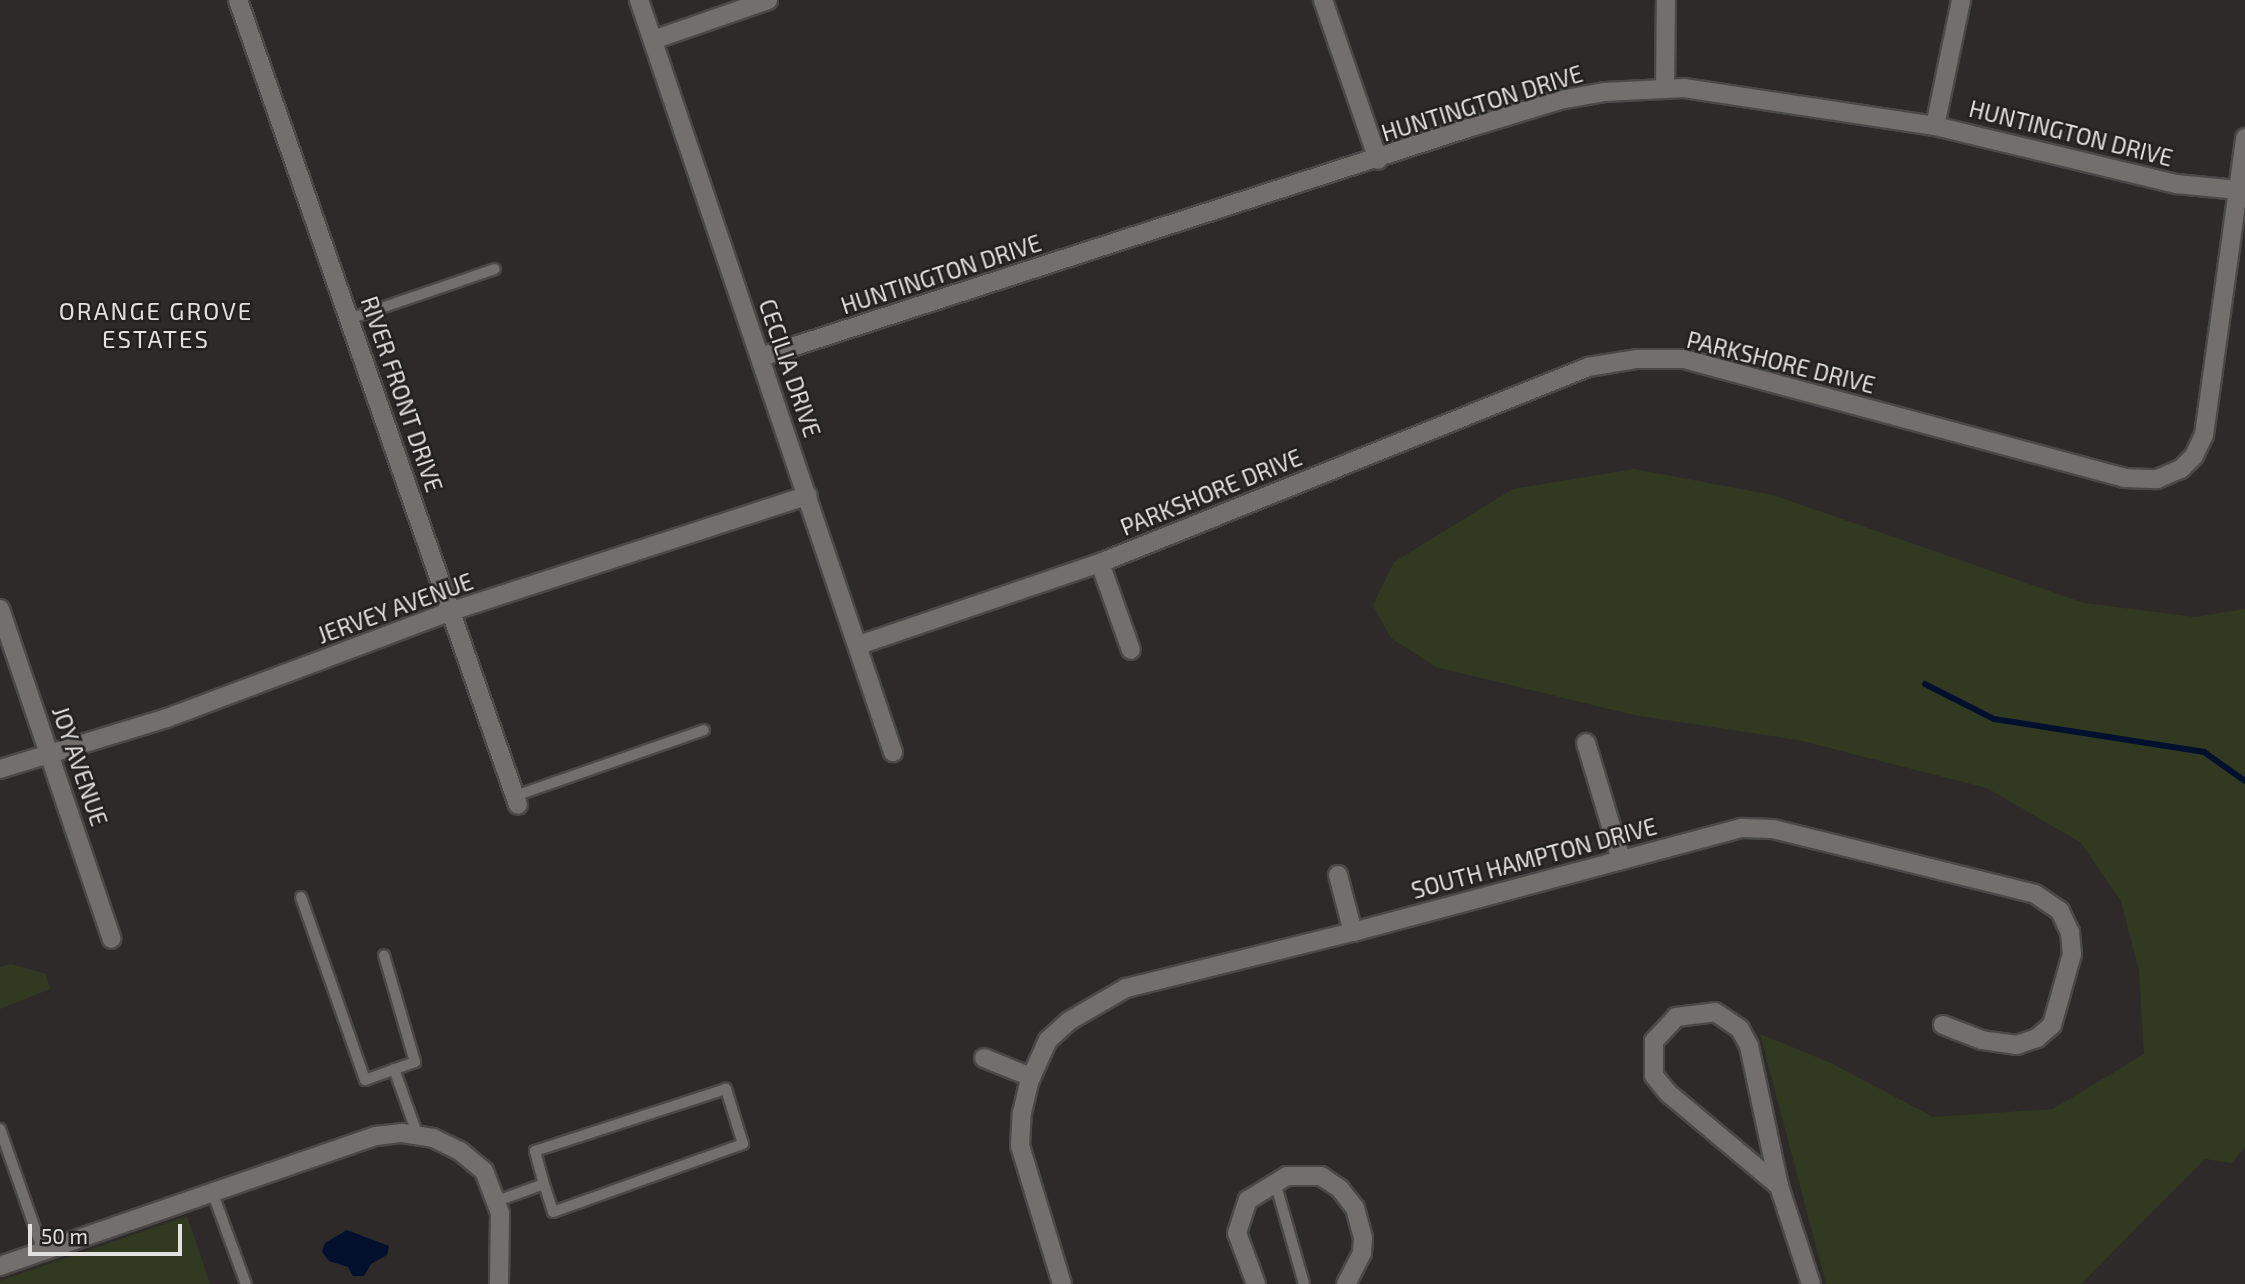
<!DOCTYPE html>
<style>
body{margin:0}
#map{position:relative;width:2245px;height:1284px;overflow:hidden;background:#2d2a29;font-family:"Exo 2",sans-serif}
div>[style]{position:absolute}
.green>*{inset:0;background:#313a21}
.water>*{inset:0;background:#02102e}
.stream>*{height:6px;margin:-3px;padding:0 3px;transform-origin:3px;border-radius:3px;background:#02102e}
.roads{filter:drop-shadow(2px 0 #4a4947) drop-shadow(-2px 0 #4a4947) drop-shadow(0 2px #4a4947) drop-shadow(0 -2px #4a4947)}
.lane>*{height:10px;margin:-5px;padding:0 5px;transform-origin:5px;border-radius:5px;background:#726f6d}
.street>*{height:18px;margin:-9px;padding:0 9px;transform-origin:9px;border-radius:9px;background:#726f6d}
span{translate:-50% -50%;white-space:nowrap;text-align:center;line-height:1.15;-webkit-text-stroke:5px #23211f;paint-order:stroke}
.street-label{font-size:23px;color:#e2e1e0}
.neighbourhood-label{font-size:24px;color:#e2e1e0;letter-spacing:2px}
.scale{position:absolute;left:28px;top:1224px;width:154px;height:32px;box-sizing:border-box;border:4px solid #e2e1e0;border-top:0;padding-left:9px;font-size:21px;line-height:24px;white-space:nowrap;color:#e2e1e0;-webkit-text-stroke:5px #23211f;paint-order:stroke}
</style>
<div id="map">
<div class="green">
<div style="clip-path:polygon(1634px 469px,1773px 495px,2084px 603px,2195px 617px,2245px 609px,2245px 1148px,2232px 1163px,2205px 1159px,2081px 1284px,1826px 1284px,1760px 1034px,1831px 1063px,1933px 1117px,2053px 1109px,2144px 1054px,2139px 970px,2121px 901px,2080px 842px,1987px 788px,1798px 740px,1634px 715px,1436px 667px,1391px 638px,1373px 605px,1394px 562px,1513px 489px)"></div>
<div style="clip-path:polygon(11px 964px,46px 974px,50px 989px,0 1009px,0 967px)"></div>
<div style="clip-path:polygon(187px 1216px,210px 1284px,0 1284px,0 1281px)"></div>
</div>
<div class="water">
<div style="clip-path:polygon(347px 1230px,389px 1246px,387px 1255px,371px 1264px,364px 1276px,353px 1276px,348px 1267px,329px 1261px,322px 1252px,325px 1243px)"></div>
</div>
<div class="stream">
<div style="left:1925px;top:684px;width:77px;rotate:26.9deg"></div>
<div style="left:1994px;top:719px;width:213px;rotate:8.9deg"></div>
<div style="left:2204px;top:752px;width:50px;rotate:35.3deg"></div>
</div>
<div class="roads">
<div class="lane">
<div style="left:349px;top:319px;width:154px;rotate:-18.9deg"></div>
<div style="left:515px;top:796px;width:200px;rotate:-19.2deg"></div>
<div style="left:301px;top:897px;width:194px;rotate:70.7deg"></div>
<div style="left:365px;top:1080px;width:53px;rotate:-19.8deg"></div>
<div style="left:415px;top:1062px;width:111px;rotate:-106.2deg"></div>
<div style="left:394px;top:1069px;width:71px;rotate:70.3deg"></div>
<div style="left:0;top:1129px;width:129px;rotate:70.6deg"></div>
<div style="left:1275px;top:1182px;width:106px;rotate:74.1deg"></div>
<div style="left:213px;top:1194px;width:96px;rotate:69.9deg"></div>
<div style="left:497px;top:1201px;width:50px;rotate:-19.9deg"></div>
<div style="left:544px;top:1184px;width:29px;rotate:72deg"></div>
<div style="left:553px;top:1212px;width:202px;rotate:-19.7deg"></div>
<div style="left:743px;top:1144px;width:58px;rotate:-107.2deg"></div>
<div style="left:726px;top:1089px;width:201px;rotate:162deg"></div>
<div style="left:535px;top:1151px;width:34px;rotate:75deg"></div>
</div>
<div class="street">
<div style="left:238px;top:0;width:852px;rotate:70.82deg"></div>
<div style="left:639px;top:0;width:794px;rotate:71.34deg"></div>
<div style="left:1323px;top:0;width:169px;rotate:71deg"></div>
<div style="left:653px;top:40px;width:122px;rotate:-19.2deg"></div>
<div style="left:1665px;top:89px;width:89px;rotate:-89.4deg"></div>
<div style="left:1935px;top:126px;width:129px;rotate:-78.3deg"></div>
<div style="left:761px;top:357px;width:740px;rotate:-17.95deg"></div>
<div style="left:1465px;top:129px;width:99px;rotate:-17deg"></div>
<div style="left:1560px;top:100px;width:46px;rotate:-10.1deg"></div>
<div style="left:1605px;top:92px;width:79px;rotate:-2.9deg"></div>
<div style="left:1684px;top:88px;width:254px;rotate:8.6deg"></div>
<div style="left:1935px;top:126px;width:249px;rotate:13.5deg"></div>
<div style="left:2177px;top:184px;width:61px;rotate:5.6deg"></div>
<div style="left:1100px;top:563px;width:92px;rotate:70.4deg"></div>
<div style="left:0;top:609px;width:348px;rotate:71.3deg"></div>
<div style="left:859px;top:645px;width:255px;rotate:-18.8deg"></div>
<div style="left:1100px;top:563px;width:526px;rotate:-21.88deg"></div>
<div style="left:1588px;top:367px;width:50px;rotate:-9.3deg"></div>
<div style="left:1637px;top:359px;width:47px"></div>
<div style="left:1684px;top:359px;width:456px;rotate:15.1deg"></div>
<div style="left:2124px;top:478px;width:33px;rotate:2deg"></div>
<div style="left:2157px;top:479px;width:26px;rotate:-23deg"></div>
<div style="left:2181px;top:469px;width:18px;rotate:-45deg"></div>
<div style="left:2194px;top:456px;width:23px;rotate:-65deg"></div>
<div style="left:2204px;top:435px;width:300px;rotate:-82.1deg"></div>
<div style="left:1586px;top:743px;width:122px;rotate:73.3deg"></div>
<div style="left:0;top:769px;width:175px;rotate:-17deg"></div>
<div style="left:167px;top:718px;width:304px;rotate:-20.6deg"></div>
<div style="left:452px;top:611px;width:374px;rotate:-18deg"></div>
<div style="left:1338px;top:875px;width:59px;rotate:75.3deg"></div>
<div style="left:984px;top:1058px;width:51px;rotate:22deg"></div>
<div style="left:1779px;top:1186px;width:145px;rotate:-140deg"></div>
<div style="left:1668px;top:1093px;width:22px;rotate:-129deg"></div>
<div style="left:1654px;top:1076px;width:35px;rotate:-90deg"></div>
<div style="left:1654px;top:1041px;width:33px;rotate:-47deg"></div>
<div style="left:1676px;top:1017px;width:39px;rotate:-7deg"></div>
<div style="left:1715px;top:1012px;width:30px;rotate:34deg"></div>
<div style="left:1740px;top:1029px;width:19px;rotate:62deg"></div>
<div style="left:1749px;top:1046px;width:143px;rotate:77.9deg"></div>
<div style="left:1779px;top:1186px;width:103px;rotate:71.9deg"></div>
<div style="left:0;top:1266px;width:398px;rotate:-19.1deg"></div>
<div style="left:376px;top:1136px;width:26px;rotate:-7deg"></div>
<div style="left:402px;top:1133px;width:31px;rotate:9deg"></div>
<div style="left:433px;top:1138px;width:30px;rotate:26deg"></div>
<div style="left:460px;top:1151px;width:31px;rotate:40deg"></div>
<div style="left:484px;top:1171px;width:45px;rotate:69.1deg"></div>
<div style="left:500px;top:1213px;width:71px;rotate:90.8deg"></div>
<div style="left:1062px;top:1284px;width:144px;rotate:-106.9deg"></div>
<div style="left:1020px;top:1146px;width:33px;rotate:-87deg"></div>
<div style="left:1022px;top:1113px;width:32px;rotate:-77deg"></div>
<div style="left:1029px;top:1082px;width:46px;rotate:-65.7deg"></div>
<div style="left:1048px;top:1040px;width:28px;rotate:-42deg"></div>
<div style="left:1069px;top:1021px;width:66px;rotate:-30.1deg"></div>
<div style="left:1126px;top:988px;width:234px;rotate:-13.9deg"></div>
<div style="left:1353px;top:932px;width:403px;rotate:-15deg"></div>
<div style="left:1742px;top:828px;width:31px;rotate:2deg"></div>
<div style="left:1773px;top:829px;width:270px;rotate:13.9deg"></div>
<div style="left:2035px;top:894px;width:30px;rotate:34deg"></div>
<div style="left:2060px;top:911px;width:23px;rotate:65deg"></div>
<div style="left:2070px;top:932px;width:22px;rotate:85deg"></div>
<div style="left:2072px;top:954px;width:74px;rotate:105.7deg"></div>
<div style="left:2052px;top:1025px;width:20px;rotate:139deg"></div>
<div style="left:2037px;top:1038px;width:21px;rotate:161deg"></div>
<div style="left:2017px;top:1045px;width:35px;rotate:-172deg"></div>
<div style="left:1982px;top:1040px;width:42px;rotate:-159deg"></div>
<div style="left:1256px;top:1284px;width:54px;rotate:-110.4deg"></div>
<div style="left:1237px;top:1233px;width:35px;rotate:-72deg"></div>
<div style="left:1248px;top:1200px;width:46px;rotate:-31.6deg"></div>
<div style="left:1287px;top:1176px;width:34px"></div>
<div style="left:1321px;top:1176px;width:23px;rotate:34deg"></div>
<div style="left:1340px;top:1189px;width:24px;rotate:52deg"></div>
<div style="left:1355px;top:1208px;width:31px;rotate:75deg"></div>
<div style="left:1363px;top:1238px;width:15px;rotate:94deg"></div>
<div style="left:1362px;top:1253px;width:35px;rotate:117deg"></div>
</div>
</div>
<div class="street-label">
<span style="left:1482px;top:103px;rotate:-17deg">HUNTINGTON DRIVE</span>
<span style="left:2071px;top:133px;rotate:14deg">HUNTINGTON DRIVE</span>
<span style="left:941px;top:274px;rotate:-18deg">HUNTINGTON DRIVE</span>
<span style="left:1781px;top:362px;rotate:14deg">PARKSHORE DRIVE</span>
<span style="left:790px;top:368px;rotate:71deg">CECILIA DRIVE</span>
<span style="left:402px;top:394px;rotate:71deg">RIVER FRONT DRIVE</span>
<span style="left:1211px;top:492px;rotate:-22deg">PARKSHORE DRIVE</span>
<span style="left:395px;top:608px;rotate:-20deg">JERVEY AVENUE</span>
<span style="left:80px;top:766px;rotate:71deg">JOY AVENUE</span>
<span style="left:1534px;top:858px;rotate:-15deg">SOUTH HAMPTON DRIVE</span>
</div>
<div class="neighbourhood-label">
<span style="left:156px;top:325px">ORANGE GROVE<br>ESTATES</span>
</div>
<div class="scale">50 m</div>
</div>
